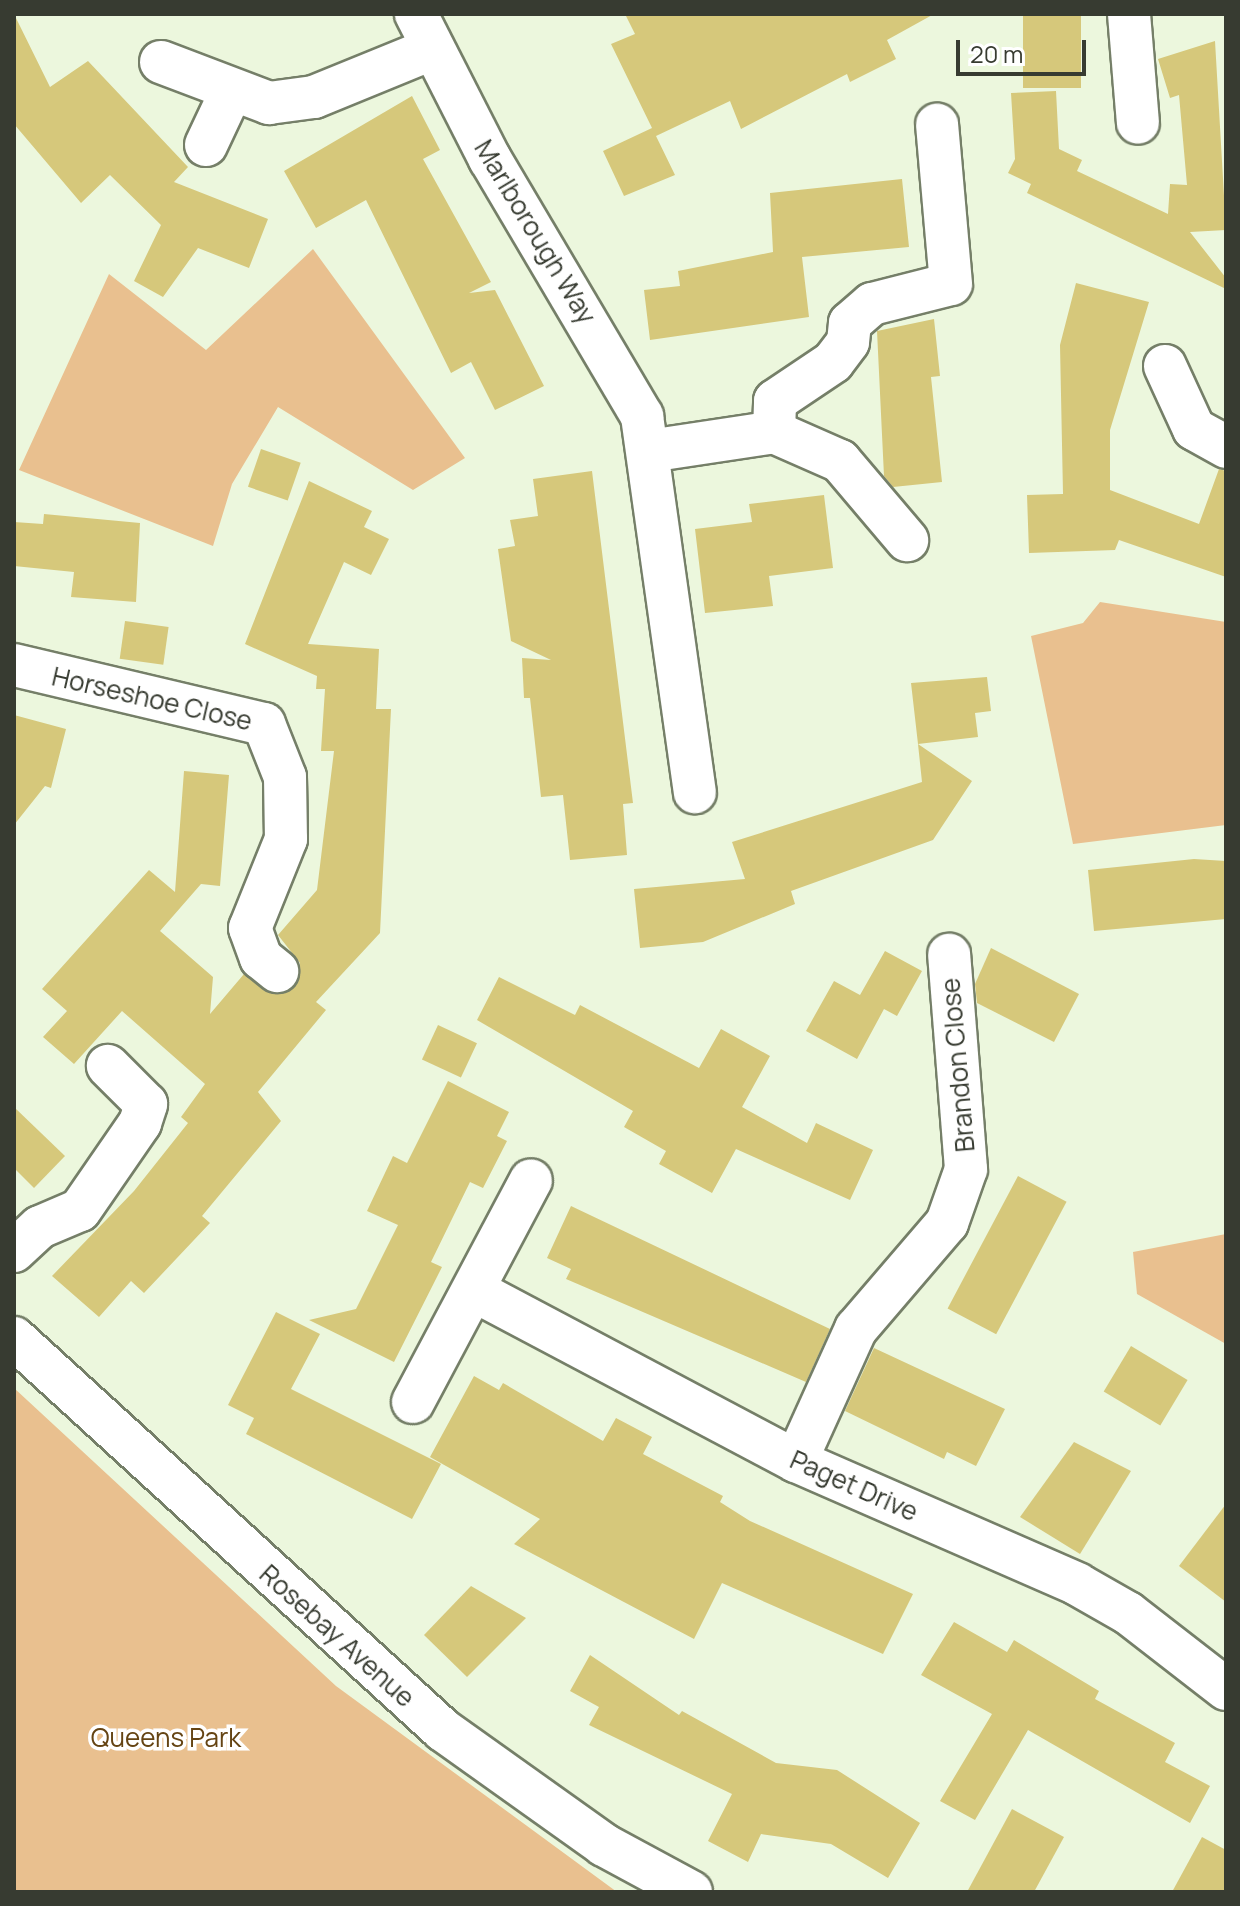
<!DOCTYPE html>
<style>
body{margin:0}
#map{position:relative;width:1240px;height:1906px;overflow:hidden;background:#ecf7dd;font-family:Manrope,sans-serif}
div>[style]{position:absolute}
.green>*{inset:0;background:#e9c08f}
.building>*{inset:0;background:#d6c87b;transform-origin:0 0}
.roads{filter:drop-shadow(2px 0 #757f68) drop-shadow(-2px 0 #757f68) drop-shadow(0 2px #757f68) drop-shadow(0 -2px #757f68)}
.minor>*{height:42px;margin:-21px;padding:0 21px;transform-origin:21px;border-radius:21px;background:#fff}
span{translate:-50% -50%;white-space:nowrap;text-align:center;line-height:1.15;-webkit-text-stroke:7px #fff;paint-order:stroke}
.street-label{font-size:26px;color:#373b31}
.park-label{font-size:26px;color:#654413}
.frame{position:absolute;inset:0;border:16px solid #373b31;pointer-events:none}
.scale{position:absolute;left:956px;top:40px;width:130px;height:36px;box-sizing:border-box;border:4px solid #373b31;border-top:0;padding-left:10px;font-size:24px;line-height:28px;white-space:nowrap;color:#373b31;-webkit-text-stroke:6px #fff;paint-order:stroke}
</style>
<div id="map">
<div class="green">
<div style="clip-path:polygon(313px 249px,465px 458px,413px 490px,278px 407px,232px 484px,213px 546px,19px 470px,109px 274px,206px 350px)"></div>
<div style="clip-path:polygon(1100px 602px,1226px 622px,1226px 825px,1073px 844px,1031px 636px,1083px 623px)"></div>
<div style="clip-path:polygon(1226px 1234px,1226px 1344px,1137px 1294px,1133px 1252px)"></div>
<div style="clip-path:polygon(14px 1388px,336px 1686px,617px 1892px,14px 1892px)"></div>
</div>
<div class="building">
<div style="clip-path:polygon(14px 14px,50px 87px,88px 61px,188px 167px,174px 182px,268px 219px,249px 268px,198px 248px,163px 297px,134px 281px,161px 225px,110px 175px,81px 203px,14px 124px)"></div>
<div style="clip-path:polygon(625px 14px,934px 14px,887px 40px,896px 59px,850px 82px,847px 74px,741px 129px,730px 101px,656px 136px,675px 175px,624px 196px,603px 151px,652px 128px,611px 44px,635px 34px)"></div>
<div style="left:1023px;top:14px;width:58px;height:74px"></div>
<div style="clip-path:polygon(1215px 41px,1226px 230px,1190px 232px,1226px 278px,1226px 289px,1027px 193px,1031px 184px,1008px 173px,1015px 159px,1011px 93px,1056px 91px,1059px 149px,1082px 160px,1077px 171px,1168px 214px,1170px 184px,1187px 185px,1179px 95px,1170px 98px,1158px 59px)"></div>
<div style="clip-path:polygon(412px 96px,440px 150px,423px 159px,491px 282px,469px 293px,495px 290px,544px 386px,495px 410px,471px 362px,451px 373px,366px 200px,316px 228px,284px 171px)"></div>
<div style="clip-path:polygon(902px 179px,909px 247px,802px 257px,809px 317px,650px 340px,644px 290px,680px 286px,678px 271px,773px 252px,770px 193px)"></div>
<div style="clip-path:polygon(1076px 283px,1149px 302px,1110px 430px,1110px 490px,1199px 524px,1219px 469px,1226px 471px,1226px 577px,1119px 540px,1115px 550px,1029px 553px,1027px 495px,1063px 494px,1060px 345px)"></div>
<div style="clip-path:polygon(934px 319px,940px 376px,931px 377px,942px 482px,893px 487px,884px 476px,877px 331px)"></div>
<div style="left:261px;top:449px;width:42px;height:40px;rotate:19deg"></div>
<div style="clip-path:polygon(592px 471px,633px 803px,623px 804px,627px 855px,570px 860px,563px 795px,541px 797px,530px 698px,524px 698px,522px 658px,551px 660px,511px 641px,498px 549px,515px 546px,510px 520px,538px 516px,533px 479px)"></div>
<div style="clip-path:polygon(309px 481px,372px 511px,364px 527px,389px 539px,371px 575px,344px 562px,308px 644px,379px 649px,376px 709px,391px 709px,380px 933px,316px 1002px,326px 1010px,258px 1092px,281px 1121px,202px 1216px,210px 1223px,144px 1293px,131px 1281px,99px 1317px,52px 1276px,134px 1191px,188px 1123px,181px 1117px,205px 1084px,122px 1011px,74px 1064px,43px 1037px,67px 1011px,42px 989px,149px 870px,175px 892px,184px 771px,229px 775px,220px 886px,201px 884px,160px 931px,213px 977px,210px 1014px,244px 974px,272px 994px,296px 985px,300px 963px,278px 935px,317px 890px,334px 751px,321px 751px,325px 689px,316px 689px,317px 676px,245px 644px)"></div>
<div style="clip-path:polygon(824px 495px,833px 568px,769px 576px,773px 606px,705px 613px,695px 529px,752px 522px,749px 504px)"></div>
<div style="clip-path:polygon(44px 514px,140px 523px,136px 602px,71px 597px,74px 572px,14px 566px,14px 522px,43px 524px)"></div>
<div style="left:125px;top:621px;width:44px;height:38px;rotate:8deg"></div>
<div style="clip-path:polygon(987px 677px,991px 711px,975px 713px,978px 737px,918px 744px,911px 683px)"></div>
<div style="clip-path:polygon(14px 715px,66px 729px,51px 788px,45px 786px,14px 825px)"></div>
<div style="clip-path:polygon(918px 744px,972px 781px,933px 840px,791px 891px,795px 904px,703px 942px,640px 948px,634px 889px,745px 879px,732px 842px,922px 782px)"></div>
<div style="clip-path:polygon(1194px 859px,1226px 861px,1226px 919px,1094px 931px,1088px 870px)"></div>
<div style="clip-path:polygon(991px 948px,1079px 994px,1054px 1042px,977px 1003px,975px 984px)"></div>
<div style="clip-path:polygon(885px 951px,922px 971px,897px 1016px,884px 1009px,857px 1059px,806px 1031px,834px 981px,860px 995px)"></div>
<div style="clip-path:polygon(499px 977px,575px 1015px,580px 1005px,699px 1068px,721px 1029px,770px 1056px,742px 1107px,807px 1143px,816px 1123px,873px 1150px,850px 1200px,736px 1149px,712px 1193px,659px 1164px,666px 1151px,624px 1127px,633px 1111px,477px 1020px)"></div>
<div style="left:438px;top:1025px;width:43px;height:38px;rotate:25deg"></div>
<div style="clip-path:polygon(448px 1081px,509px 1112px,497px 1136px,507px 1141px,483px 1188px,470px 1182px,431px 1262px,442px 1267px,394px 1362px,309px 1320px,356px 1309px,398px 1225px,367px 1211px,393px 1156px,407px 1163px)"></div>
<div style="clip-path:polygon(14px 1107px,65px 1156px,34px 1188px,14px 1168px)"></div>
<div style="left:1018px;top:1176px;width:55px;height:150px;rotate:28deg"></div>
<div style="clip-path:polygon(571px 1206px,830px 1329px,806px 1382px,566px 1279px,571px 1269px,547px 1258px)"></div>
<div style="clip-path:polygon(276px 1312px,320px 1334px,291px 1389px,441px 1464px,412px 1519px,246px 1434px,254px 1418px,228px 1405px)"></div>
<div style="left:1131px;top:1346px;width:66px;height:53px;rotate:31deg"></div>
<div style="clip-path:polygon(874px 1348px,1005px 1409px,976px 1466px,947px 1452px,944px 1459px,845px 1411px)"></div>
<div style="clip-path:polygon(474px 1376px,499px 1390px,503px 1383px,603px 1441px,616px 1418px,652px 1437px,643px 1454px,723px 1496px,720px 1502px,750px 1521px,913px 1594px,883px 1654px,722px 1583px,694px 1639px,514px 1544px,540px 1519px,430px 1457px)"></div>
<div style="clip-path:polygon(1074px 1442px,1131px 1471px,1080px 1554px,1020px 1517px)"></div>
<div style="clip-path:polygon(1226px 1504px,1226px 1602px,1179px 1566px)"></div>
<div style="clip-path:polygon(471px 1586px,526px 1618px,467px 1677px,424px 1635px)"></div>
<div style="clip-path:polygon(954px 1622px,1007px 1652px,1014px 1640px,1099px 1691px,1095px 1699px,1175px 1743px,1165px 1762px,1210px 1786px,1190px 1823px,1028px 1730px,975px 1820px,940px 1801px,992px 1714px,921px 1675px)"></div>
<div style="clip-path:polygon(590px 1655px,679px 1715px,682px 1711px,776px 1763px,837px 1770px,920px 1823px,888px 1878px,831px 1844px,761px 1834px,748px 1862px,708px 1841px,732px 1794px,589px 1725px,599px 1707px,570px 1691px)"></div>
<div style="clip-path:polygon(1012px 1809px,1064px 1837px,1034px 1892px,967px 1892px)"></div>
<div style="clip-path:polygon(1202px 1837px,1226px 1850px,1226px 1892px,1172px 1892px)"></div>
</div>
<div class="roads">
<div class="minor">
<div style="left:416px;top:14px;width:163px;rotate:63deg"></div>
<div style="left:490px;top:159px;width:299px;rotate:59.4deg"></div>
<div style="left:642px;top:416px;width:380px;rotate:82deg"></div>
<div style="left:1129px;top:14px;width:109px;rotate:85.3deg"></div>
<div style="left:161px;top:62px;width:116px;rotate:20.8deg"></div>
<div style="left:269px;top:103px;width:45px;rotate:-7.6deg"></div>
<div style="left:314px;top:97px;width:124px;rotate:-22.2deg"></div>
<div style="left:206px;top:145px;width:56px;rotate:-64.8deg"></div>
<div style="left:1165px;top:366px;width:69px;rotate:65.3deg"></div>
<div style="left:1194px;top:429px;width:37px;rotate:29deg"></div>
<div style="left:774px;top:432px;width:72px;rotate:23.7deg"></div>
<div style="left:840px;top:461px;width:104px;rotate:49.7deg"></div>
<div style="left:649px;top:451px;width:126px;rotate:-8.6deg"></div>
<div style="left:774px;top:432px;width:31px;rotate:-88deg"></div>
<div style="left:775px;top:401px;width:70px;rotate:-33.9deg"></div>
<div style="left:833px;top:362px;width:25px;rotate:-53deg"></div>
<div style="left:848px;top:342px;width:19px;rotate:-84deg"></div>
<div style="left:850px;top:323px;width:29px;rotate:-41deg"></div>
<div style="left:872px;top:304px;width:81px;rotate:-14.2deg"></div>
<div style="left:951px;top:284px;width:160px;rotate:-95deg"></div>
<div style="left:14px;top:665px;width:257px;rotate:13.3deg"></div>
<div style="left:264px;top:724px;width:57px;rotate:68.4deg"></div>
<div style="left:285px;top:777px;width:62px;rotate:89.1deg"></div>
<div style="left:286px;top:839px;width:96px;rotate:112deg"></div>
<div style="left:250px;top:928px;width:32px;rotate:70deg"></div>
<div style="left:261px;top:958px;width:21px;rotate:39deg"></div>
<div style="left:14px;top:1251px;width:35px;rotate:-43deg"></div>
<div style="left:40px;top:1227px;width:43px;rotate:-23deg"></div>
<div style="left:80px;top:1210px;width:106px;rotate:-55.4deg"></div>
<div style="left:140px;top:1123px;width:20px;rotate:-72deg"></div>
<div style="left:146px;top:1104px;width:54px;rotate:-135deg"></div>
<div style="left:475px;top:1291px;width:363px;rotate:27.9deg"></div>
<div style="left:796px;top:1461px;width:307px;rotate:23.6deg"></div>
<div style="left:1077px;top:1584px;width:59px;rotate:29.6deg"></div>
<div style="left:1128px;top:1613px;width:124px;rotate:37.8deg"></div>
<div style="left:14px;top:1338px;width:581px;rotate:42.42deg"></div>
<div style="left:443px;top:1730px;width:198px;rotate:35.5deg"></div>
<div style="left:604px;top:1845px;width:99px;rotate:28.4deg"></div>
<div style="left:413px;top:1402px;width:251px;rotate:-62deg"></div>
<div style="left:796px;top:1461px;width:145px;rotate:-65.6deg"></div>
<div style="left:856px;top:1329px;width:140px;rotate:-49.4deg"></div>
<div style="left:947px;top:1223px;width:57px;rotate:-70.6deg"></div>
<div style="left:966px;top:1169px;width:215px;rotate:-94.5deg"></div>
</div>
</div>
<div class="street-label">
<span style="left:535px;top:232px;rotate:59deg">Marlborough Way</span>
<span style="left:152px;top:699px;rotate:13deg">Horseshoe Close</span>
<span style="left:958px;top:1065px;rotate:-95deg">Brandon Close</span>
<span style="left:854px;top:1486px;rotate:24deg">Paget Drive</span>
<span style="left:337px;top:1636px;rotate:42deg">Rosebay Avenue</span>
</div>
<div class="park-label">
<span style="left:166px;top:1738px">Queens Park</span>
</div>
<div class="frame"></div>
<div class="scale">20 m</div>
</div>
